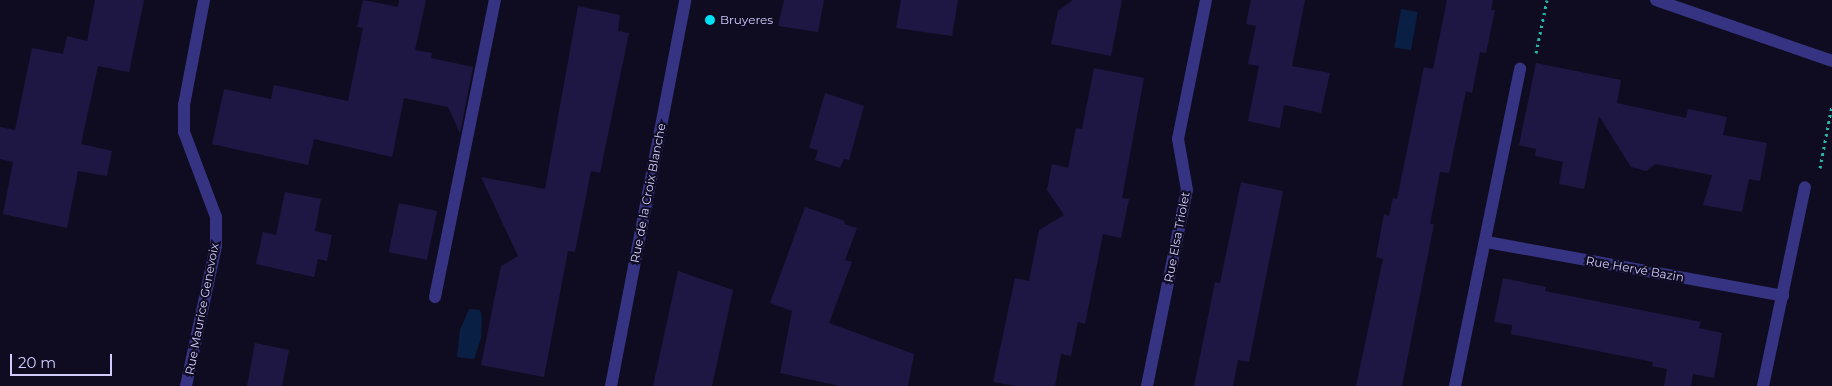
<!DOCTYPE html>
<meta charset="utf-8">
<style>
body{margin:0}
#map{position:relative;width:1832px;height:386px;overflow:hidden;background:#0f0c21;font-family:Montserrat,sans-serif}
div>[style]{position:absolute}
.water>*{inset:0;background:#091f43;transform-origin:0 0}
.building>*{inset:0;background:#1f1743;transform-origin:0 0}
.path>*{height:3px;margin-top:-1.5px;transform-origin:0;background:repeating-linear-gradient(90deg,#27b7ac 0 2.5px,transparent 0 6.5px)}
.minor>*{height:12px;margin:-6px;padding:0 6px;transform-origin:6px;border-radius:6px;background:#363482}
.dots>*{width:14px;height:14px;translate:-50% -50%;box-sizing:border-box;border:2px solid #0f0c21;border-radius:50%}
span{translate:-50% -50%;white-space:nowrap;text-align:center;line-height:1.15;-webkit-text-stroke:4px #0f0c21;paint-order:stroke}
.poi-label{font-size:12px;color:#d1cbff}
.left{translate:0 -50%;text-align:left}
.street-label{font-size:12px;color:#d1cbff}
.scale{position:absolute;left:10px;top:354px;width:102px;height:22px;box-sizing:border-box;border:2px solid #d1cbff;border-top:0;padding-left:6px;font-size:15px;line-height:18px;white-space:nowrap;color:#d1cbff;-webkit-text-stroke:4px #0f0c21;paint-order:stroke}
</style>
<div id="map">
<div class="water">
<div style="left:1401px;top:9px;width:17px;height:39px;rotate:10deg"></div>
<div style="clip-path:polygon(469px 309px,480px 310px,482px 318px,481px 338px,474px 359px,457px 357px,460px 330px)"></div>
</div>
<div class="building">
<div style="clip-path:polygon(95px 0,144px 0,129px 72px,98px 66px,81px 144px,112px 151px,107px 176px,78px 171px,67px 228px,3px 214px,13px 162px,0 159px,0 127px,15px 130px,32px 48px,63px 54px,67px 36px,87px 41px)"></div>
<div style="clip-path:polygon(363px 0,398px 7px,399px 0,426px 0,415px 50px,432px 53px,431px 58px,473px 67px,460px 133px,448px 107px,404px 98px,392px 157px,314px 139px,308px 165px,212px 144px,224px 89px,271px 99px,274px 85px,348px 101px,363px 28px,357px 27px)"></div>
<div style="clip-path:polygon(784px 0,824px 0,818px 32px,778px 26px)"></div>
<div style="clip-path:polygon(901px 0,958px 0,952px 36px,896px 28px)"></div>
<div style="clip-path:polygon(1073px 0,1122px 0,1111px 56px,1051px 44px,1058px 11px)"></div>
<div style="clip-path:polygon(1251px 0,1305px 0,1292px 66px,1330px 73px,1321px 113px,1284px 105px,1280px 128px,1248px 121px,1259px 66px,1248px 64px,1256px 26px,1246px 24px)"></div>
<div style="clip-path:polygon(1447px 0,1493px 0,1491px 10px,1495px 10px,1486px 53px,1480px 52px,1472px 93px,1466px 91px,1449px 173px,1440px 172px,1430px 224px,1434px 224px,1402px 386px,1356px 386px,1383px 259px,1376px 257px,1384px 214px,1389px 216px,1393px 198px,1397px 199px,1424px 67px,1433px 69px)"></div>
<div style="clip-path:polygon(578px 6px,620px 15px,618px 31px,629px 33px,600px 173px,591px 171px,575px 252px,568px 251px,544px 377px,481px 365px,501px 266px,518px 256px,481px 177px,545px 189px)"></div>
<div style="clip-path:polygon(1536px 63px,1621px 80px,1617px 103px,1686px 118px,1688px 109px,1727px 117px,1723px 135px,1767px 143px,1760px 181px,1749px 179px,1742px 212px,1703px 205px,1712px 175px,1655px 164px,1646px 171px,1631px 167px,1599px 116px,1584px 189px,1559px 184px,1563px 162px,1535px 156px,1536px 149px,1519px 145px)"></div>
<div style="clip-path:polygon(1094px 68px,1144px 78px,1122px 198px,1129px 199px,1121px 238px,1103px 234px,1085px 324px,1078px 322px,1071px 356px,1061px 354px,1055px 386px,1016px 386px,993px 382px,1015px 278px,1029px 281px,1039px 230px,1064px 215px,1047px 190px,1052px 164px,1068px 168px,1076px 128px,1082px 129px)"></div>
<div style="clip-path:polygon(825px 93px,864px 106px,849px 160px,844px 159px,840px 168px,815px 160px,818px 150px,809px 148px)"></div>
<div style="clip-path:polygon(1241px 182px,1283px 191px,1249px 362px,1238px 360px,1233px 386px,1194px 386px,1215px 282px,1220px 283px)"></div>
<div style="clip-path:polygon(285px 192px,321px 199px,315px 231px,332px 235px,327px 261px,318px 259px,314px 277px,256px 264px,263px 232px,276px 235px)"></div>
<div style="left:399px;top:203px;width:39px;height:50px;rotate:12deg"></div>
<div style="clip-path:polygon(805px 207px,845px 221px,844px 224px,857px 228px,845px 260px,852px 262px,829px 323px,914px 354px,908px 386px,840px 386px,780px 373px,792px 311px,770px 303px)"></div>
<div style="clip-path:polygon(678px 271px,733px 290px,712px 386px,653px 386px)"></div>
<div style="clip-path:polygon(1503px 278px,1546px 287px,1545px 291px,1701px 322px,1699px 328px,1722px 333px,1714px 378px,1693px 374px,1691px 386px,1664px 386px,1667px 369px,1652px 366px,1653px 362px,1511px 334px,1512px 325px,1494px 322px)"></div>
<div style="clip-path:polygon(255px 343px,289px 350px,282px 386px,247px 386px)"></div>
</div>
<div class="path">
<div style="left:1536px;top:53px;width:54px;rotate:-78.3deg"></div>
<div style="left:1820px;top:168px;width:64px;rotate:-79.2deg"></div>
</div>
<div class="minor">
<div style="left:1656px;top:0;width:186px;rotate:19.1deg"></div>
<div style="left:1487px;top:242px;width:301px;rotate:10.3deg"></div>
<div style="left:435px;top:297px;width:303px;rotate:-78.6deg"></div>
<div style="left:186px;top:386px;width:143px;rotate:-77.9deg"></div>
<div style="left:216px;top:246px;width:29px;rotate:-90deg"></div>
<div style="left:216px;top:217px;width:91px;rotate:-110.6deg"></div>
<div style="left:184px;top:132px;width:27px;rotate:-90deg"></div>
<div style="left:184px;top:105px;width:107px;rotate:-79.2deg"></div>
<div style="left:611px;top:386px;width:393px;rotate:-79.1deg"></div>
<div style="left:1147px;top:386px;width:200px;rotate:-78.5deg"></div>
<div style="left:1187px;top:190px;width:52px;rotate:-100deg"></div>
<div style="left:1178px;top:139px;width:142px;rotate:-78.6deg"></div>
<div style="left:1455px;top:386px;width:324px;rotate:-78.4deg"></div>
<div style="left:1763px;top:386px;width:203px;rotate:-78.1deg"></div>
</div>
<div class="dots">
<div style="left:710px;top:20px;background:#00e1f6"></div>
</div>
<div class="poi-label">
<span class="left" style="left:720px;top:20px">Bruyeres</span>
</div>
<div class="street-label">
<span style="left:648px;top:193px;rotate:-79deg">Rue de la Croix Blanche</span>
<span style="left:1177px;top:237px;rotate:-79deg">Rue Elsa Triolet</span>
<span style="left:1635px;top:269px;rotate:10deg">Rue Hervé Bazin</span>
<span style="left:202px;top:309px;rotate:-79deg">Rue Maurice Genevoix</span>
</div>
<div class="scale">20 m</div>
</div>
